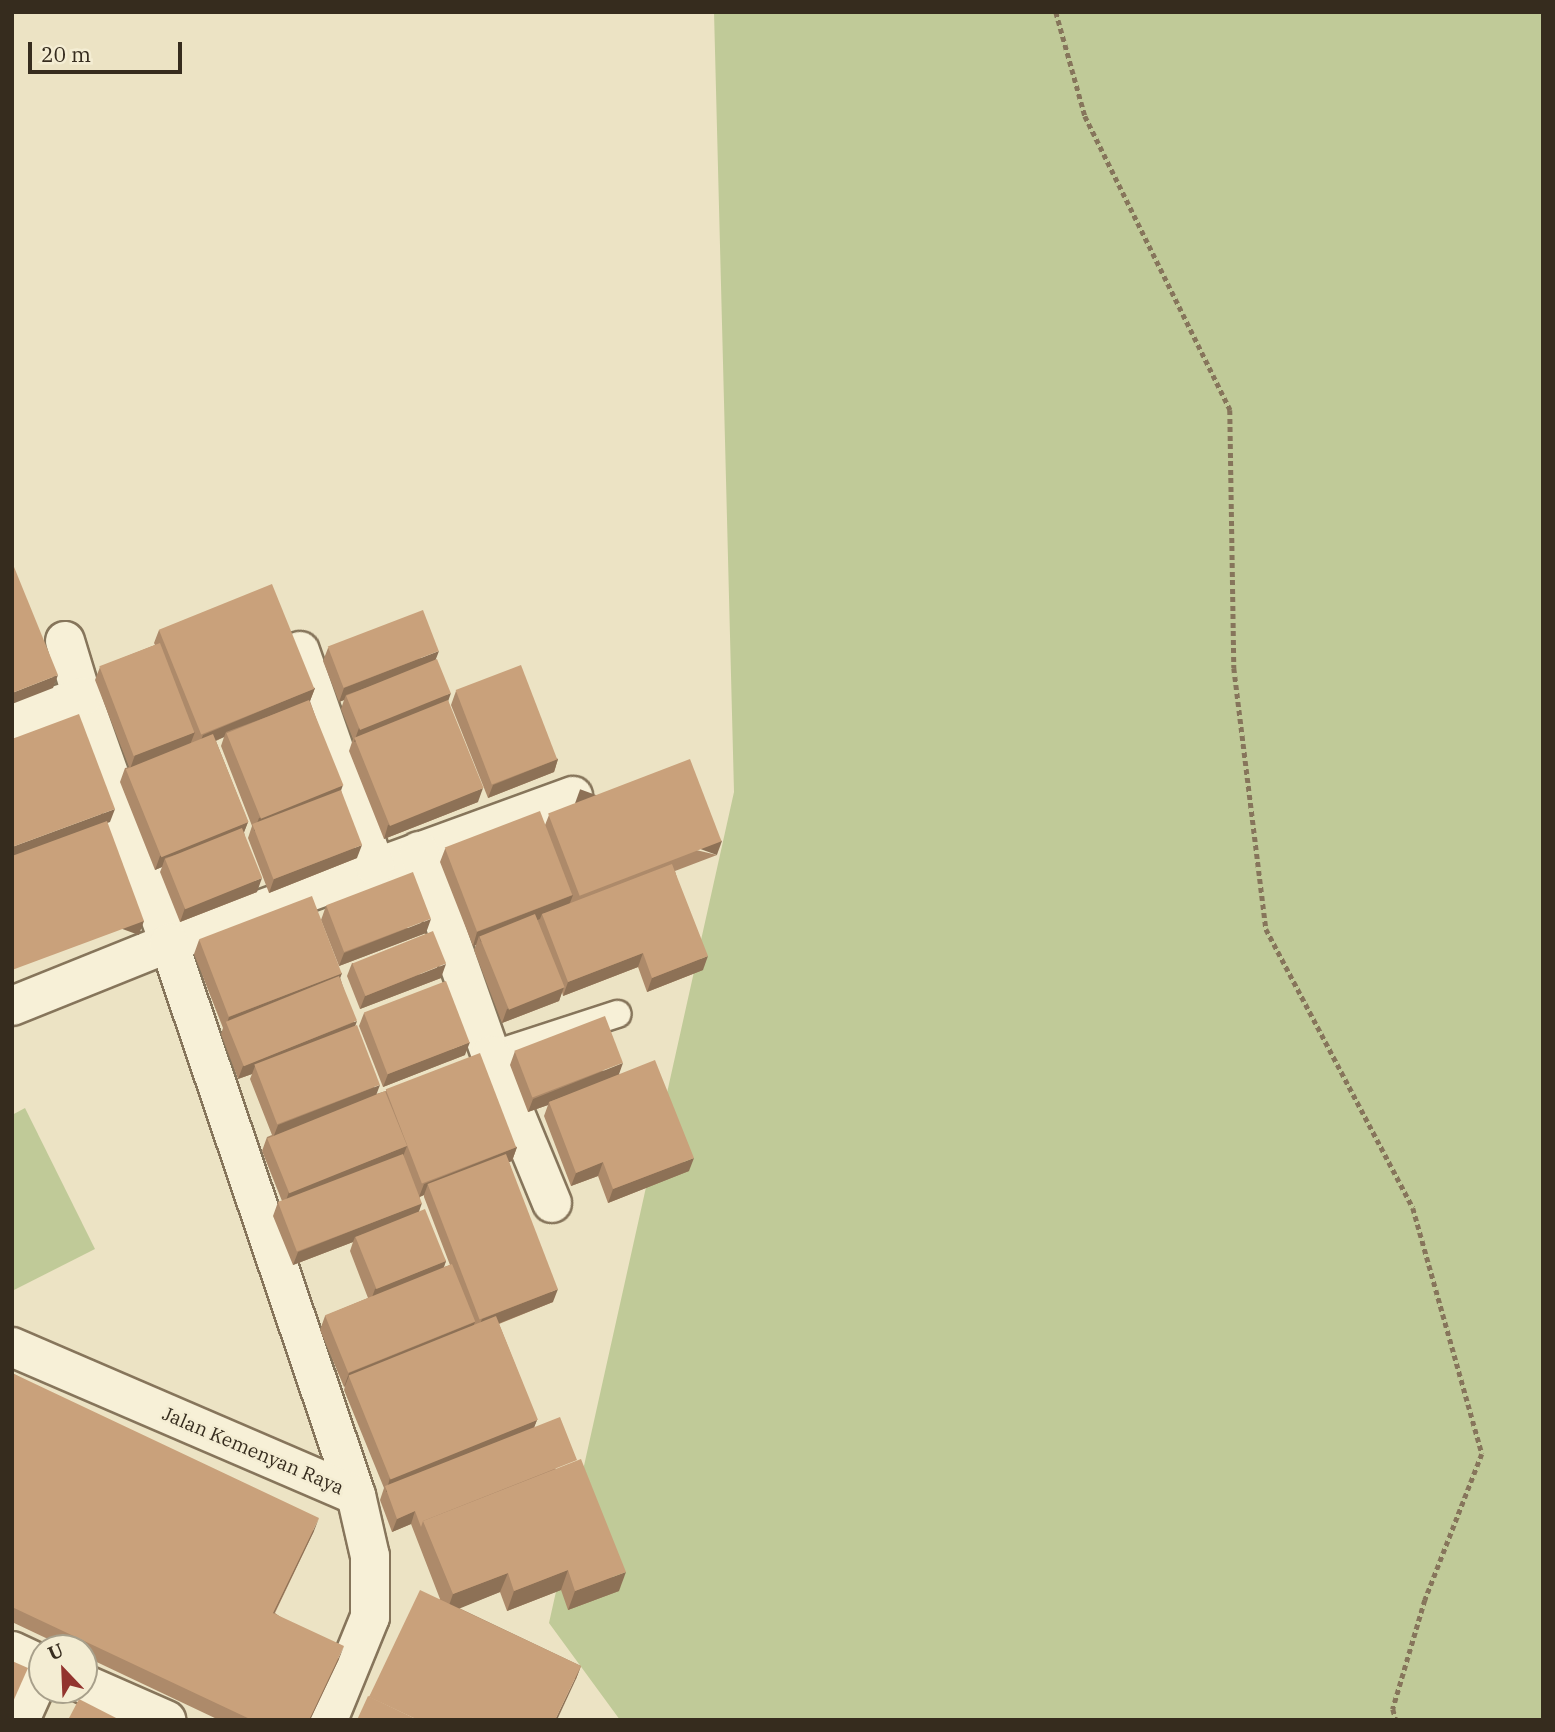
<!DOCTYPE html>
<style>
body{margin:0}
#map{position:relative;width:1555px;height:1732px;overflow:hidden;background:#ece3c4;font-family:"IBM Plex Serif",serif}
div>[style]{position:absolute}
.green>*{inset:0;background:#c0ca98}
.path>*{height:4.5px;margin-top:-2.25px;transform-origin:0;background:repeating-linear-gradient(90deg,#86755b 0 5px,transparent 0 8.5px)}
.roads{filter:drop-shadow(2px 0 #86755b) drop-shadow(-2px 0 #86755b) drop-shadow(0 2px #86755b) drop-shadow(0 -2px #86755b)}
.service>*{height:26px;margin:-13px;padding:0 13px;transform-origin:13px;border-radius:13px;background:#f7f0d7}
.minor>*{height:38px;margin:-19px;padding:0 19px;transform-origin:19px;border-radius:19px;background:#f7f0d7}
.wall>*{inset:0;background:#ad8a6a}
.shaded-wall>*{inset:0;background:#8d7156;transform-origin:0 0}
.building>*{inset:0;background:#c9a17b;transform-origin:0 0}
span{translate:-50% -50%;white-space:nowrap;text-align:center;line-height:1.15;-webkit-text-stroke:5px #f4edd3;paint-order:stroke}
.street-label{font-size:19px;color:#362c1e}
.frame{position:absolute;inset:0;border:14px solid #362c1e;pointer-events:none}
.north{position:absolute;left:28px;top:1634px;width:70px;height:70px;box-sizing:border-box;background:#f4edd3;border:2px solid #a8a08b;border-radius:50%;rotate:337deg;font-size:19px;font-weight:700;line-height:28px;text-align:center;color:#362c1e}
.north::after{content:'';display:block;margin:auto;width:24px;height:32px;background:#92342e;clip-path:polygon(50% 0,100% 100%,50% 72%,0 100%)}
.scale{position:absolute;left:28px;top:42px;width:154px;height:32px;box-sizing:border-box;border:4px solid #362c1e;border-top:0;padding-left:9px;font-size:21px;line-height:24px;white-space:nowrap;color:#362c1e;-webkit-text-stroke:5px #f4edd3;paint-order:stroke}
</style>
<div id="map">
<div class="green">
<div style="clip-path:polygon(714px 12px,1543px 12px,1543px 1720px,620px 1720px,549px 1623px,734px 792px)"></div>
<div style="clip-path:polygon(25px 1108px,95px 1249px,14px 1290px,12px 1115px)"></div>
</div>
<div class="path">
<div style="left:1056px;top:12px;width:108px;rotate:74.4deg"></div>
<div style="left:1085px;top:116px;width:328px;rotate:63.7deg"></div>
<div style="left:1230px;top:410px;width:258px;rotate:89.1deg"></div>
<div style="left:1234px;top:668px;width:263px;rotate:83deg"></div>
<div style="left:1266px;top:929px;width:315px;rotate:62.2deg"></div>
<div style="left:1413px;top:1208px;width:255px;rotate:74.3deg"></div>
<div style="left:1482px;top:1454px;width:157px;rotate:111.3deg"></div>
<div style="left:1425px;top:1600px;width:114px;rotate:106.4deg"></div>
<div style="left:1393px;top:1709px;width:11px;rotate:75deg"></div>
</div>
<div class="roads">
<div class="service">
<div style="left:491px;top:1055px;width:133px;rotate:-18deg"></div>
</div>
<div class="minor">
<div style="left:65px;top:641px;width:59px;rotate:73.1deg"></div>
<div style="left:82px;top:697px;width:261px;rotate:70.5deg"></div>
<div style="left:169px;top:943px;width:430px;rotate:-20deg"></div>
<div style="left:300px;top:651px;width:228px;rotate:70.8deg"></div>
<div style="left:12px;top:720px;width:74px;rotate:-18.2deg"></div>
<div style="left:419px;top:851px;width:216px;rotate:70.6deg"></div>
<div style="left:491px;top:1055px;width:160px;rotate:67.6deg"></div>
<div style="left:12px;top:1006px;width:169px;rotate:-21.9deg"></div>
<div style="left:169px;top:943px;width:583px;rotate:71.29deg"></div>
<div style="left:12px;top:1347px;width:374px;rotate:23.3deg"></div>
<div style="left:356px;top:1495px;width:63px;rotate:77.1deg"></div>
<div style="left:370px;top:1556px;width:61px;rotate:90deg"></div>
<div style="left:370px;top:1617px;width:111px;rotate:112.2deg"></div>
<div style="left:12px;top:1651px;width:33px;rotate:25deg"></div>
<div style="left:84px;top:1684px;width:90px;rotate:23.7deg"></div>
<div style="left:20px;top:1720px;width:54px;rotate:-65.8deg"></div>
</div>
</div>
<div class="wall">
<div style="clip-path:polygon(159px 630px,315px 688px,310px 701px,341px 790px,357px 858px,269px 893px,248px 838px,252px 826px,221px 746px,224px 737px,216px 741px,248px 822px,244px 832px,257px 892px,180px 922px,160px 872px,162px 867px,155px 870px,120px 782px,125px 768px,129px 767px,95px 680px,100px 667px,155px 645px,154px 643px)"></div>
<div style="clip-path:polygon(328px 648px,436px 660px,478px 802px,384px 839px,349px 751px,353px 739px,341px 709px,344px 700px,339px 702px,323px 661px)"></div>
<div style="clip-path:polygon(456px 691px,558px 759px,554px 772px,488px 798px,451px 705px)"></div>
<div style="clip-path:polygon(549px 815px,717px 855px,675px 871px,703px 970px,647px 992px,638px 967px,563px 996px,562px 992px,559px 1001px,502px 1023px,474px 950px,476px 945px,473px 946px,440px 862px,445px 849px,545px 825px)"></div>
<div style="clip-path:polygon(326px 906px,426px 933px,339px 966px,321px 920px)"></div>
<div style="clip-path:polygon(evenodd,199px 940px,342px 973px,340px 977px,376px 1094px,386px 1091px,386px 1089px,517px 1147px,512px 1161px,509px 1162px,553px 1302px,499px 1324px,537px 1420px,534px 1427px,619px 1591px,568px 1610px,561px 1590px,507px 1611px,500px 1592px,459px 1608px,581px 1666px,576px 1679px,369px 1697px,440px 1599px,411px 1524px,392px 1532px,380px 1500px,384px 1488px,344px 1390px,345px 1386px,344px 1387px,320px 1330px,325px 1316px,368px 1298px,350px 1251px,353px 1242px,293px 1265px,273px 1216px,278px 1202px,282px 1201px,262px 1151px,267px 1137px,272px 1135px,250px 1079px,252px 1074px,238px 1079px,221px 1034px,223px 1028px,194px 954px,199px 940px,424px 1195px,424px 1197px,450px 1265px,444px 1267px,446px 1261px,419px 1212px,420px 1197px,424px 1195px)"></div>
<div style="clip-path:polygon(352px 963px,441px 978px,360px 1009px,347px 976px)"></div>
<div style="clip-path:polygon(364px 1013px,465px 1055px,383px 1087px,359px 1026px)"></div>
<div style="clip-path:polygon(515px 1051px,619px 1074px,689px 1171px,608px 1203px,598px 1176px,571px 1186px,544px 1116px,548px 1105px,528px 1112px,510px 1065px)"></div>
<div style="clip-path:polygon(12px 1373px,314px 1531px,275px 1613px,339px 1659px,310px 1720px,219px 1720px,84px 1656px,84px 1648px,67px 1648px,12px 1622px)"></div>
</div>
<div class="shaded-wall">
<div style="clip-path:polygon(439px 651px,434px 664px,346px 695px,344px 700px,339px 702px,344px 688px)"></div>
<div style="clip-path:polygon(58px 675px,53px 688px,12px 704px,12px 693px)"></div>
<div style="clip-path:polygon(315px 688px,310px 701px,226px 732px,224px 737px,198px 748px,203px 735px)"></div>
<div style="clip-path:polygon(451px 693px,446px 707px,354px 742px,359px 728px)"></div>
<div style="clip-path:polygon(195px 732px,190px 745px,130px 769px,135px 755px)"></div>
<div style="clip-path:polygon(558px 759px,554px 772px,488px 798px,493px 785px)"></div>
<div style="clip-path:polygon(343px 785px,338px 799px,254px 831px,259px 818px)"></div>
<div style="clip-path:polygon(483px 788px,478px 802px,384px 839px,388px 825px)"></div>
<div style="clip-path:polygon(115px 809px,110px 822px,12px 859px,12px 847px)"></div>
<div style="clip-path:polygon(248px 822px,243px 835px,165px 858px,162px 867px,155px 870px,160px 856px)"></div>
<div style="left:722px;top:841px;width:15px;height:151px;rotate:110deg"></div>
<div style="clip-path:polygon(362px 845px,357px 858px,269px 893px,274px 879px)"></div>
<div style="clip-path:polygon(262px 878px,257px 892px,180px 922px,185px 908px)"></div>
<div style="clip-path:polygon(573px 895px,568px 908px,542px 914px,540px 919px,481px 942px,479px 936px,476px 945px,473px 946px,477px 932px)"></div>
<div style="clip-path:polygon(431px 919px,426px 933px,339px 966px,344px 953px)"></div>
<div style="left:144px;top:921px;width:15px;height:141px;rotate:110deg"></div>
<div style="clip-path:polygon(643px 953px,638px 967px,563px 996px,568px 982px)"></div>
<div style="clip-path:polygon(708px 956px,703px 970px,647px 992px,652px 978px)"></div>
<div style="clip-path:polygon(446px 964px,441px 978px,360px 1009px,365px 996px)"></div>
<div style="clip-path:polygon(342px 973px,337px 986px,227px 1023px,229px 1017px)"></div>
<div style="clip-path:polygon(564px 987px,559px 1001px,502px 1023px,507px 1009px)"></div>
<div style="clip-path:polygon(357px 1021px,352px 1035px,255px 1066px,252px 1074px,238px 1079px,243px 1066px)"></div>
<div style="clip-path:polygon(470px 1042px,465px 1055px,383px 1087px,388px 1074px)"></div>
<div style="clip-path:polygon(623px 1063px,618px 1077px,549px 1102px,548px 1105px,528px 1112px,533px 1099px)"></div>
<div style="clip-path:polygon(380px 1085px,375px 1098px,273px 1138px,278px 1125px)"></div>
<div style="clip-path:polygon(407px 1146px,402px 1159px,284px 1206px,289px 1192px)"></div>
<div style="clip-path:polygon(517px 1147px,512px 1161px,432px 1192px,428px 1184px,424px 1195px,419px 1197px,424px 1184px)"></div>
<div style="clip-path:polygon(694px 1158px,689px 1171px,608px 1203px,613px 1189px)"></div>
<div style="clip-path:polygon(603px 1162px,598px 1176px,571px 1186px,576px 1173px)"></div>
<div style="clip-path:polygon(422px 1203px,417px 1217px,355px 1237px,353px 1242px,293px 1265px,298px 1252px)"></div>
<div style="clip-path:polygon(446px 1261px,441px 1274px,370px 1303px,375px 1289px)"></div>
<div style="clip-path:polygon(558px 1289px,553px 1302px,477px 1332px,482px 1319px)"></div>
<div style="clip-path:polygon(475px 1322px,470px 1335px,349px 1376px,345px 1386px,344px 1387px,349px 1373px)"></div>
<div style="clip-path:polygon(537px 1420px,532px 1433px,386px 1492px,390px 1478px)"></div>
<div style="clip-path:polygon(415px 1511px,411px 1524px,392px 1532px,397px 1519px)"></div>
<div style="clip-path:polygon(319px 1518px,314px 1531px,268px 1626px,273px 1613px)"></div>
<div style="clip-path:polygon(568px 1570px,561px 1590px,507px 1611px,514px 1591px)"></div>
<div style="clip-path:polygon(626px 1572px,619px 1591px,568px 1610px,575px 1591px)"></div>
<div style="clip-path:polygon(508px 1573px,500px 1592px,446px 1614px,453px 1594px)"></div>
<div style="clip-path:polygon(344px 1646px,339px 1659px,310px 1720px,309px 1720px)"></div>
<div style="clip-path:polygon(581px 1666px,576px 1679px,557px 1720px,555px 1720px)"></div>
</div>
<div class="building">
<div style="clip-path:polygon(12px 562px,58px 675px,12px 693px)"></div>
<div style="left:272px;top:584px;width:113px;height:122px;rotate:68deg"></div>
<div style="left:423px;top:610px;width:44px;height:102px;rotate:69deg"></div>
<div style="left:160px;top:643px;width:96px;height:65px;rotate:69deg"></div>
<div style="left:437px;top:659px;width:37px;height:98px;rotate:68deg"></div>
<div style="left:521px;top:665px;width:101px;height:70px;rotate:69deg"></div>
<div style="left:309px;top:700px;width:92px;height:89px;rotate:68deg"></div>
<div style="left:448px;top:700px;width:95px;height:101px;rotate:68deg"></div>
<div style="clip-path:polygon(79px 714px,115px 809px,12px 847px,12px 739px)"></div>
<div style="left:213px;top:734px;width:95px;height:94px;rotate:68deg"></div>
<div style="left:690px;top:759px;width:88px;height:152px;rotate:69deg"></div>
<div style="left:341px;top:790px;width:59px;height:95px;rotate:69deg"></div>
<div style="left:540px;top:811px;width:90px;height:102px;rotate:69deg"></div>
<div style="clip-path:polygon(107px 821px,144px 921px,12px 970px,12px 856px)"></div>
<div style="left:242px;top:828px;width:54px;height:83px;rotate:68deg"></div>
<div style="clip-path:polygon(672px 864px,708px 956px,652px 978px,643px 953px,568px 982px,542px 914px)"></div>
<div style="left:413px;top:872px;width:50px;height:93px;rotate:69deg"></div>
<div style="left:312px;top:896px;width:83px;height:121px;rotate:69deg"></div>
<div style="left:535px;top:914px;width:79px;height:60px;rotate:68deg"></div>
<div style="left:433px;top:931px;width:35px;height:87px;rotate:68deg"></div>
<div style="left:339px;top:976px;width:48px;height:122px;rotate:68deg"></div>
<div style="left:446px;top:981px;width:66px;height:88px;rotate:69deg"></div>
<div style="left:605px;top:1016px;width:50px;height:97px;rotate:69deg"></div>
<div style="left:357px;top:1025px;width:64px;height:110px;rotate:69deg"></div>
<div style="left:480px;top:1053px;width:101px;height:101px;rotate:69deg"></div>
<div style="clip-path:polygon(655px 1060px,694px 1158px,613px 1189px,603px 1162px,576px 1173px,549px 1102px)"></div>
<div style="left:385px;top:1091px;width:59px;height:127px;rotate:68deg"></div>
<div style="left:403px;top:1154px;width:53px;height:134px;rotate:69deg"></div>
<div style="left:506px;top:1154px;width:145px;height:84px;rotate:69deg"></div>
<div style="left:425px;top:1209px;width:56px;height:75px;rotate:68deg"></div>
<div style="left:452px;top:1264px;width:62px;height:137px;rotate:68deg"></div>
<div style="left:496px;top:1316px;width:112px;height:159px;rotate:68deg"></div>
<div style="clip-path:polygon(12px 1373px,319px 1518px,273px 1613px,344px 1646px,309px 1720px,252px 1720px,12px 1607px)"></div>
<div style="clip-path:polygon(560px 1417px,577px 1460px,423px 1521px,421px 1527px,415px 1511px,397px 1519px,385px 1486px)"></div>
<div style="clip-path:polygon(581px 1459px,626px 1572px,575px 1591px,568px 1570px,514px 1591px,508px 1573px,453px 1594px,423px 1521px)"></div>
<div style="clip-path:polygon(420px 1590px,581px 1666px,555px 1720px,418px 1720px,369px 1697px)"></div>
<div style="clip-path:polygon(12px 1661px,28px 1668px,12px 1704px)"></div>
<div style="clip-path:polygon(368px 1696px,418px 1720px,357px 1720px)"></div>
<div style="clip-path:polygon(79px 1699px,120px 1720px,68px 1720px)"></div>
</div>
<div class="street-label">
<span style="left:253px;top:1451px;rotate:23deg">Jalan Kemenyan Raya</span>
</div>
<div class="frame"></div>
<div class="north">U</div>
<div class="scale">20 m</div>
</div>
